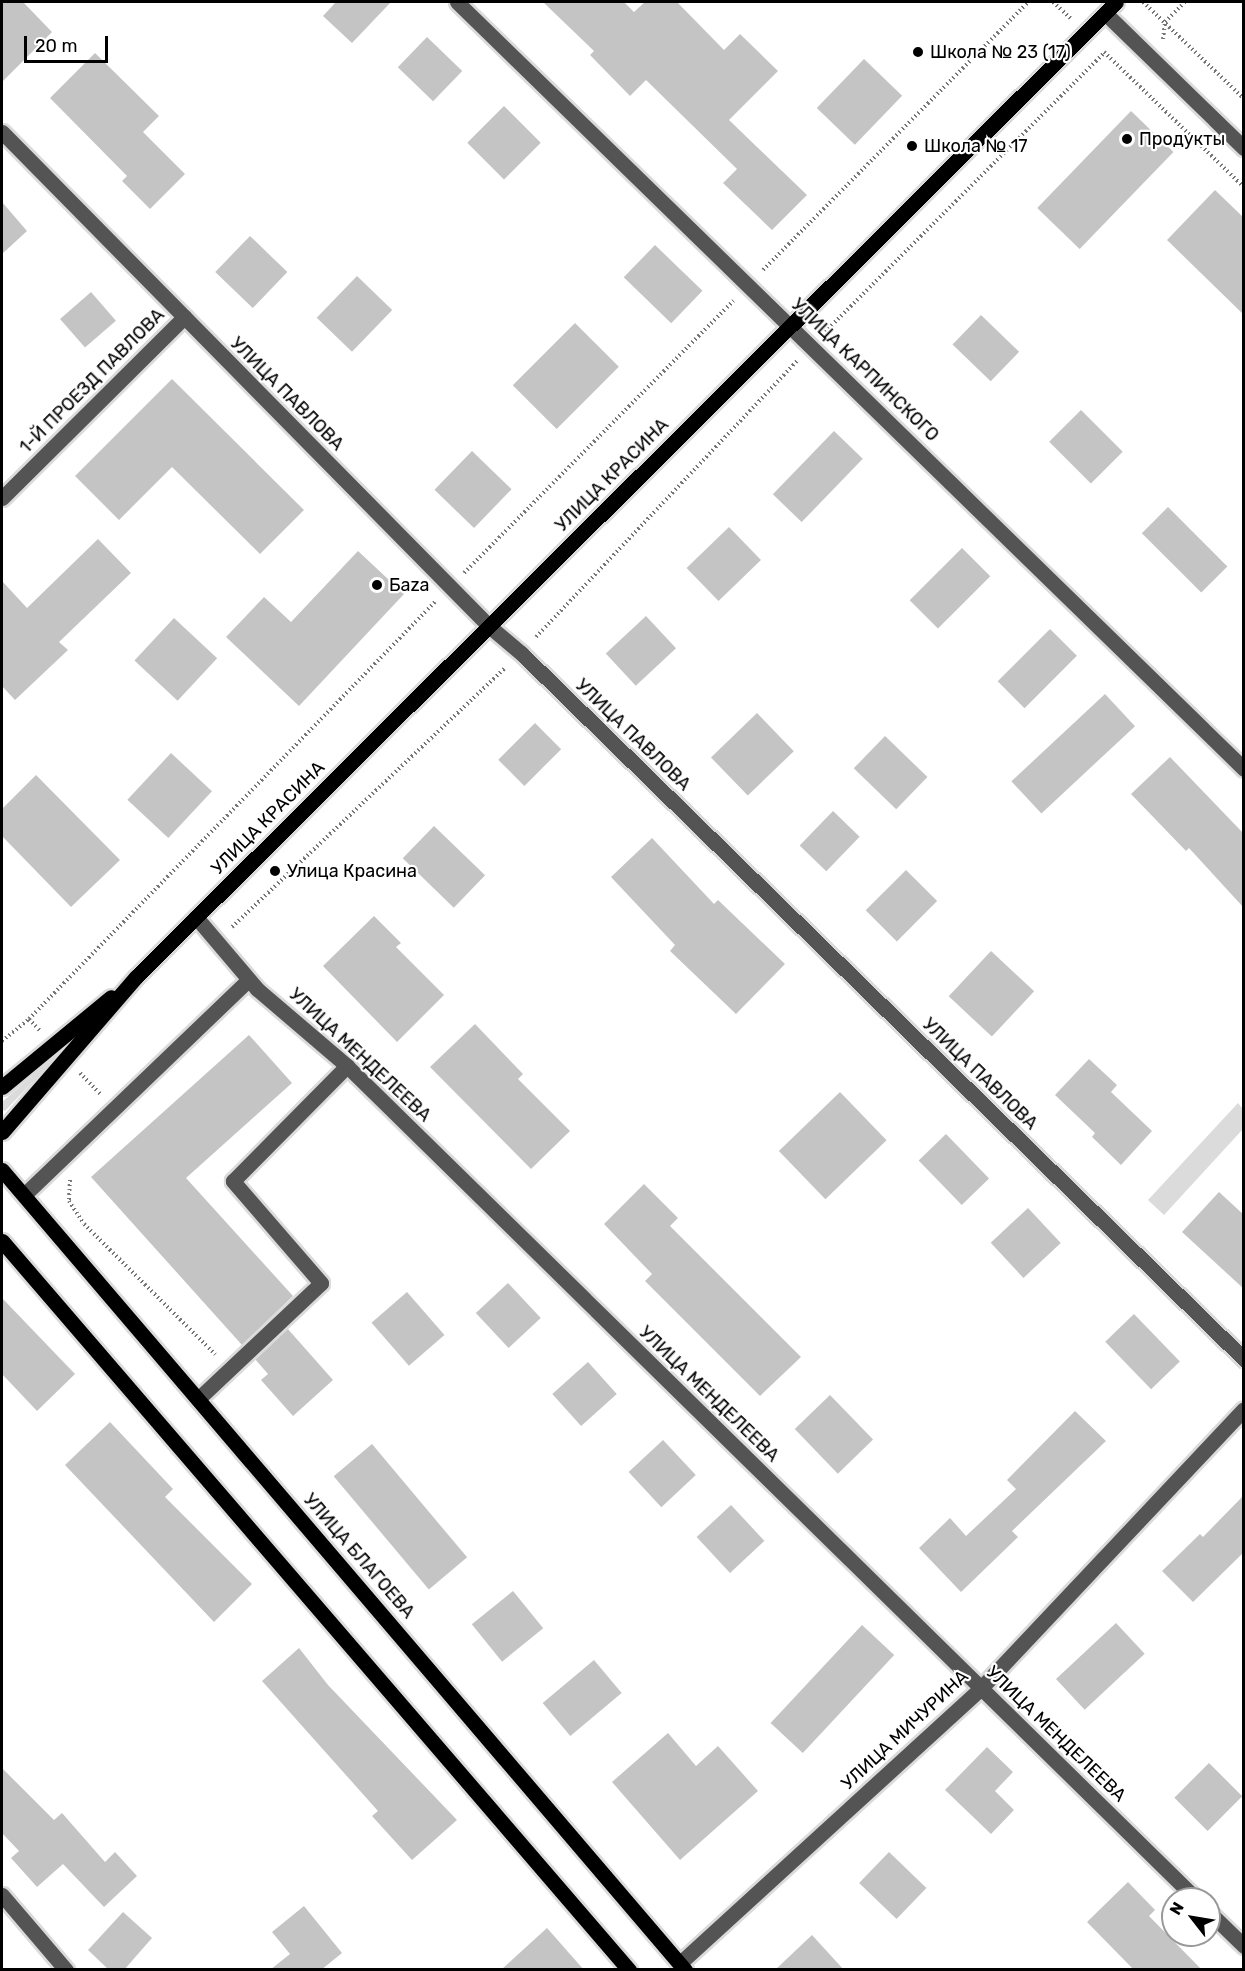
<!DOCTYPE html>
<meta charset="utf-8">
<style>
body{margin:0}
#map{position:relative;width:1245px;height:1971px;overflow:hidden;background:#fff;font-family:Rubik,sans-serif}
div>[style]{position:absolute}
.green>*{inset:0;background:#dbdbdb}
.building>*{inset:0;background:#c4c4c4;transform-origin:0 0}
.path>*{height:4px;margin-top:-2px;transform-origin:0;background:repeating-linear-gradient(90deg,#767676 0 1.5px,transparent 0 4.5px)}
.roads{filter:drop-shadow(2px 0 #dbdbdb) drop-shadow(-2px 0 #dbdbdb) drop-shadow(0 2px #dbdbdb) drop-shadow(0 -2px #dbdbdb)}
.minor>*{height:15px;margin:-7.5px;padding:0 7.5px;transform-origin:7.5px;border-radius:7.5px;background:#545454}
.major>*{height:15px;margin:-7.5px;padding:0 7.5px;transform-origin:7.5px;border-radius:7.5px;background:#000}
.dots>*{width:16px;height:16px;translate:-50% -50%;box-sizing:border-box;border:3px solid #fff;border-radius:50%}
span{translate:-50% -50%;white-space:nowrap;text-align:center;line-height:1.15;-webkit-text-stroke:4.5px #fff;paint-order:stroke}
.poi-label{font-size:18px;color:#000}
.left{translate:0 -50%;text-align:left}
.street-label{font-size:18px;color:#000}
.frame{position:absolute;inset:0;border:3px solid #000;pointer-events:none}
.north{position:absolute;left:1161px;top:1887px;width:60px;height:60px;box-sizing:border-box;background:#fff;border:2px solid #999;border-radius:50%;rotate:301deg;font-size:16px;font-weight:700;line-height:24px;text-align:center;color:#000}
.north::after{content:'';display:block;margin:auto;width:21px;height:27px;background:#000;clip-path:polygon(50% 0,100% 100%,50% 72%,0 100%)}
.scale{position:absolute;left:24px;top:36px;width:84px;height:27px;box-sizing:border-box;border:3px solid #000;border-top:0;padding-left:8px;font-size:18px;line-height:21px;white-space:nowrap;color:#000;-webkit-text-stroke:4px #fff;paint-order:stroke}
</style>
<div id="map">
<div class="green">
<div style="clip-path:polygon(68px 1045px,5px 1111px,2px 1109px,2px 1102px)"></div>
<div style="clip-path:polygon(1238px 1103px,1243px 1109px,1243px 1129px,1164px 1215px,1148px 1200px)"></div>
</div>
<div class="building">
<div style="clip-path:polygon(2px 2px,23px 2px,52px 32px,2px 82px)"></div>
<div style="clip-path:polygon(336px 2px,391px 2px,352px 43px,323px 16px)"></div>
<div style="clip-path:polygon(543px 2px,624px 2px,634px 12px,645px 2px,677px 2px,724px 50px,740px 34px,778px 71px,729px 120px,807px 195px,772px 230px,723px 183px,737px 169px,646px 80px,630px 96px,590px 55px,594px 51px)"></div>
<div style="left:427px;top:37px;width:49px;height:42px;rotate:44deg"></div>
<div style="clip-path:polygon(95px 53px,159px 116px,143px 132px,185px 174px,150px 209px,122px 181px,127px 176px,50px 98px)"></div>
<div style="left:864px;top:59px;width:53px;height:68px;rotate:44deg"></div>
<div style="left:504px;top:106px;width:52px;height:52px;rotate:45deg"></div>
<div style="left:1131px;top:111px;width:59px;height:135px;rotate:44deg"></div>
<div style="clip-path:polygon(1215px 190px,1244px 218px,1244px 315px,1167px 240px)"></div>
<div style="clip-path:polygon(2px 202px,27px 231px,2px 254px)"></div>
<div style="left:250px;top:236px;width:52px;height:50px;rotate:44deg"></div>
<div style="left:655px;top:245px;width:66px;height:45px;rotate:44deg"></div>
<div style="left:357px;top:276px;width:49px;height:58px;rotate:44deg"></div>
<div style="left:91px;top:292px;width:38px;height:41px;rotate:49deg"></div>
<div style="left:981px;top:315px;width:53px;height:41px;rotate:44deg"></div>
<div style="left:575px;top:323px;width:62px;height:88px;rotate:45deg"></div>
<div style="clip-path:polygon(172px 379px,304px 510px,260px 554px,172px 467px,119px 520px,75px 476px)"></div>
<div style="left:1081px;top:410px;width:59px;height:45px;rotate:45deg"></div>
<div style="left:834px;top:431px;width:40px;height:88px;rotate:44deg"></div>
<div style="left:472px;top:451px;width:55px;height:54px;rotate:44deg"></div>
<div style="left:1168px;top:507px;width:84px;height:37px;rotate:45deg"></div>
<div style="left:729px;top:527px;width:46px;height:59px;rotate:46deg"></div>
<div style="clip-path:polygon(98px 539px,131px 573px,59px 642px,68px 650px,15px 700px,2px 686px,2px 581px,27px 608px)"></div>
<div style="left:962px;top:548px;width:40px;height:74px;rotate:45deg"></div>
<div style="clip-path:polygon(358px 551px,404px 594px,299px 706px,226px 637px,264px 597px,291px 622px)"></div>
<div style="left:646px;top:616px;width:44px;height:55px;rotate:47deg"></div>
<div style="left:174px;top:618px;width:59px;height:58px;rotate:43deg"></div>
<div style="left:1050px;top:629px;width:38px;height:74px;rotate:45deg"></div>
<div style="left:1105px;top:694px;width:44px;height:128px;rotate:47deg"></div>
<div style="left:757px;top:713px;width:53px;height:64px;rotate:46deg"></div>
<div style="left:535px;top:723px;width:37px;height:52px;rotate:45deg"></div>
<div style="left:885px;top:736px;width:59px;height:45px;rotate:44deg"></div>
<div style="left:171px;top:753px;width:56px;height:64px;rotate:43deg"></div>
<div style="clip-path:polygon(1170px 757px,1244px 834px,1244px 908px,1189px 848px,1186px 851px,1131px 794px)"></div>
<div style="clip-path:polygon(36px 775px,120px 860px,71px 907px,2px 836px,2px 809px)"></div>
<div style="left:833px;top:811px;width:37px;height:48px;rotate:44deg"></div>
<div style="left:434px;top:826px;width:71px;height:45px;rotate:44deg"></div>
<div style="clip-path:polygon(652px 838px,714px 904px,718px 900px,785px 964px,736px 1014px,670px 951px,675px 945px,611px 877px)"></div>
<div style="left:906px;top:870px;width:44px;height:57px;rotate:45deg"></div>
<div style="clip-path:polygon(374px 916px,401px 943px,396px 947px,444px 995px,397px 1042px,323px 966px)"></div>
<div style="left:991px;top:951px;width:59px;height:62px;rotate:43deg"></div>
<div style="clip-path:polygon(475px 1024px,523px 1074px,518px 1079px,570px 1131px,531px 1169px,430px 1067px)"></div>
<div style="clip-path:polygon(249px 1035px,292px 1083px,186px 1178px,293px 1296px,242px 1345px,91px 1177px)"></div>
<div style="clip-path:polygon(1089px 1059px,1117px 1085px,1111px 1092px,1152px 1131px,1121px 1165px,1092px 1137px,1095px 1133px,1055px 1095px)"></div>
<div style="left:840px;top:1092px;width:67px;height:85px;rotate:46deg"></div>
<div style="left:946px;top:1134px;width:62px;height:38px;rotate:46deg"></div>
<div style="clip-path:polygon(644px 1184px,678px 1218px,670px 1226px,801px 1357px,760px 1396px,645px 1281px,652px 1274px,604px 1224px)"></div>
<div style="clip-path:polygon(1219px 1192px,1244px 1215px,1244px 1289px,1182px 1232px)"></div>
<div style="left:1028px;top:1208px;width:48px;height:51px;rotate:47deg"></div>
<div style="left:508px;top:1283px;width:48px;height:44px;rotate:47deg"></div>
<div style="left:407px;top:1292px;width:57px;height:47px;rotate:49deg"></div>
<div style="clip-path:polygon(2px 1298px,75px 1374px,37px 1411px,2px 1374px)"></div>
<div style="left:1134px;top:1314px;width:66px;height:40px;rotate:46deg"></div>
<div style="clip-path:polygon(287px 1328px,333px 1380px,293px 1416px,261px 1380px,268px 1374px,255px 1359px)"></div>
<div style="left:588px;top:1362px;width:43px;height:48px;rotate:48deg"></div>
<div style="left:830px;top:1395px;width:62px;height:49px;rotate:46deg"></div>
<div style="clip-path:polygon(1075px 1411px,1106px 1441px,1012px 1531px,1018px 1537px,961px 1592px,919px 1548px,950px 1518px,966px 1536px,1016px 1489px,1007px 1480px)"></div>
<div style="clip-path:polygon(110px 1422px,173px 1489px,165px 1497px,252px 1584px,214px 1622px,65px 1465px)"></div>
<div style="left:663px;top:1440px;width:48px;height:47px;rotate:47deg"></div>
<div style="left:372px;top:1444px;width:148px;height:50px;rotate:50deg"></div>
<div style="clip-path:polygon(1244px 1495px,1244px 1552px,1193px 1602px,1162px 1571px,1200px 1534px,1203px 1537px)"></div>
<div style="left:731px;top:1505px;width:49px;height:47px;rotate:47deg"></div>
<div style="left:513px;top:1591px;width:48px;height:53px;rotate:51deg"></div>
<div style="left:1116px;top:1623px;width:42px;height:82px;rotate:47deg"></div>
<div style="left:862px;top:1625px;width:44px;height:134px;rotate:43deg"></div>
<div style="clip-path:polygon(299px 1648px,328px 1685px,457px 1820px,412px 1860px,372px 1816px,378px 1811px,262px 1681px)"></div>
<div style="left:594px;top:1660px;width:43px;height:67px;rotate:50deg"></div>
<div style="clip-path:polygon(668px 1733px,696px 1766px,718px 1746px,758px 1791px,680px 1860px,612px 1782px)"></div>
<div style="clip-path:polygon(987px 1747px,1013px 1772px,995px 1791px,1014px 1810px,991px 1834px,945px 1790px)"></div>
<div style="left:1209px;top:1763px;width:47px;height:49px;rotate:45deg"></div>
<div style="clip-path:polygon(2px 1768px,54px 1820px,62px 1813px,105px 1862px,115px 1852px,137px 1876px,104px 1907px,63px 1864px,37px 1887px,11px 1858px,19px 1851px,2px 1833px)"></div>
<div style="left:889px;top:1852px;width:52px;height:43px;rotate:44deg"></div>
<div style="clip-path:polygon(1128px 1882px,1155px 1910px,1149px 1916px,1202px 1970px,1134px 1970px,1087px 1922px)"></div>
<div style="clip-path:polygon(304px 1906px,342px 1953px,321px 1970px,270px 1970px,290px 1954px,272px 1932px)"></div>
<div style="clip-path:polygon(123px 1912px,152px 1938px,124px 1970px,109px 1970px,88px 1950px)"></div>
<div style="clip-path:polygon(547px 1928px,584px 1970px,501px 1970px)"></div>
<div style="clip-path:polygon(812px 1935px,844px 1970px,775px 1970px)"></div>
</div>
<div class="path">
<div style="left:1053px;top:2px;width:25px;rotate:43deg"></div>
<div style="left:1143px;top:2px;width:140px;rotate:43.8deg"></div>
<div style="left:1163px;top:39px;width:17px;rotate:-83deg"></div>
<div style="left:1165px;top:22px;width:28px;rotate:-45deg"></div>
<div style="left:1104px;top:52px;width:194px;rotate:44deg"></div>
<div style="left:763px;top:270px;width:377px;rotate:-45.3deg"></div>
<div style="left:825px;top:332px;width:396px;rotate:-45deg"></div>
<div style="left:464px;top:573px;width:383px;rotate:-45.3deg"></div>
<div style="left:536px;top:637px;width:380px;rotate:-46.6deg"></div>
<div style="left:232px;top:927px;width:376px;rotate:-43.5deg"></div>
<div style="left:29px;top:1019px;width:16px;rotate:47deg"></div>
<div style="left:2px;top:1041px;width:35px;rotate:-39deg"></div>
<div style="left:29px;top:1019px;width:582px;rotate:-45.77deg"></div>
<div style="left:80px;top:1073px;width:29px;rotate:46deg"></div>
<div style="left:70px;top:1180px;width:21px;rotate:93deg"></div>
<div style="left:69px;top:1201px;width:27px;rotate:57deg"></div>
<div style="left:84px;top:1224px;width:185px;rotate:44.8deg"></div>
</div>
<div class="roads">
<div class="minor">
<div style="left:457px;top:2px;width:1099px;rotate:44.26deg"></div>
<div style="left:1105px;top:13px;width:194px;rotate:44.2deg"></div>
<div style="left:2px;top:132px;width:694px;rotate:45.41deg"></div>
<div style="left:489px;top:626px;width:42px;rotate:40.2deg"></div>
<div style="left:521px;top:653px;width:1011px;rotate:44.32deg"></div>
<div style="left:2px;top:498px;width:257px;rotate:-44.8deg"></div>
<div style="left:196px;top:917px;width:94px;rotate:49.7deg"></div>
<div style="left:257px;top:989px;width:118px;rotate:40.5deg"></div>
<div style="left:347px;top:1066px;width:1189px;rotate:44.45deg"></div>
<div style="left:25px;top:1194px;width:309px;rotate:-43.8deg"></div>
<div style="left:198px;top:1399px;width:169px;rotate:-43.3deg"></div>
<div style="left:321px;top:1283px;width:135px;rotate:-130.8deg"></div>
<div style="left:233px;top:1181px;width:162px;rotate:-45.3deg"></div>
<div style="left:2px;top:1895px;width:99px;rotate:49.5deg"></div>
<div style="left:1209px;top:1912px;width:49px;rotate:44.2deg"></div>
<div style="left:680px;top:1963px;width:408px;rotate:-42.4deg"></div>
<div style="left:981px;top:1688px;width:383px;rotate:-46.7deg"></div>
</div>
<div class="major">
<div style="left:2px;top:1087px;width:141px;rotate:-39.5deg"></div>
<div style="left:2px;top:1132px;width:205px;rotate:-49.2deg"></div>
<div style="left:136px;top:977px;width:1382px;rotate:-44.85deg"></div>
<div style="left:2px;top:1170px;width:1052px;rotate:49.51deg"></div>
<div style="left:2px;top:1241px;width:962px;rotate:49.3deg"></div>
</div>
</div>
<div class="dots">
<div style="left:918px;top:52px;background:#000"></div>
<div style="left:1127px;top:139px;background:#000"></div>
<div style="left:912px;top:146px;background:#000"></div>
<div style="left:377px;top:585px;background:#000"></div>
<div style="left:275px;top:871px;background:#000"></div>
</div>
<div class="poi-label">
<span class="left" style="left:930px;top:52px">Школа № 23 (17)</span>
<span class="left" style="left:1139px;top:139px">Продукты</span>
<span class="left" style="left:924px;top:146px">Школа № 17</span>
<span class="left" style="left:389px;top:585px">Баza</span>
<span class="left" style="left:287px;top:871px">Улица Красина</span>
</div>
<div class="street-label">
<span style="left:865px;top:370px;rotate:44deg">УЛИЦА КАРПИНСКОГО</span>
<span style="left:92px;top:381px;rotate:-45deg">1-Й ПРОЕЗД ПАВЛОВА</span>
<span style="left:287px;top:394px;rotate:45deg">УЛИЦА ПАВЛОВА</span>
<span style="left:612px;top:475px;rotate:-45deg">УЛИЦА КРАСИНА</span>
<span style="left:633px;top:735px;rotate:44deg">УЛИЦА ПАВЛОВА</span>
<span style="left:268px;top:818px;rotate:-45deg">УЛИЦА КРАСИНА</span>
<span style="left:360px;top:1055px;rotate:43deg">УЛИЦА МЕНДЕЛЕЕВА</span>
<span style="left:980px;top:1074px;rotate:44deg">УЛИЦА ПАВЛОВА</span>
<span style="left:709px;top:1394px;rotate:44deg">УЛИЦА МЕНДЕЛЕЕВА</span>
<span style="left:359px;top:1556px;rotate:49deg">УЛИЦА БЛАГОЕВА</span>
<span style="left:905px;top:1730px;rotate:-43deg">УЛИЦА МИЧУРИНА</span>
<span style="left:1056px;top:1734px;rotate:44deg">УЛИЦА МЕНДЕЛЕЕВА</span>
</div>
<div class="frame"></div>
<div class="north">N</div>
<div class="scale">20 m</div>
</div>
